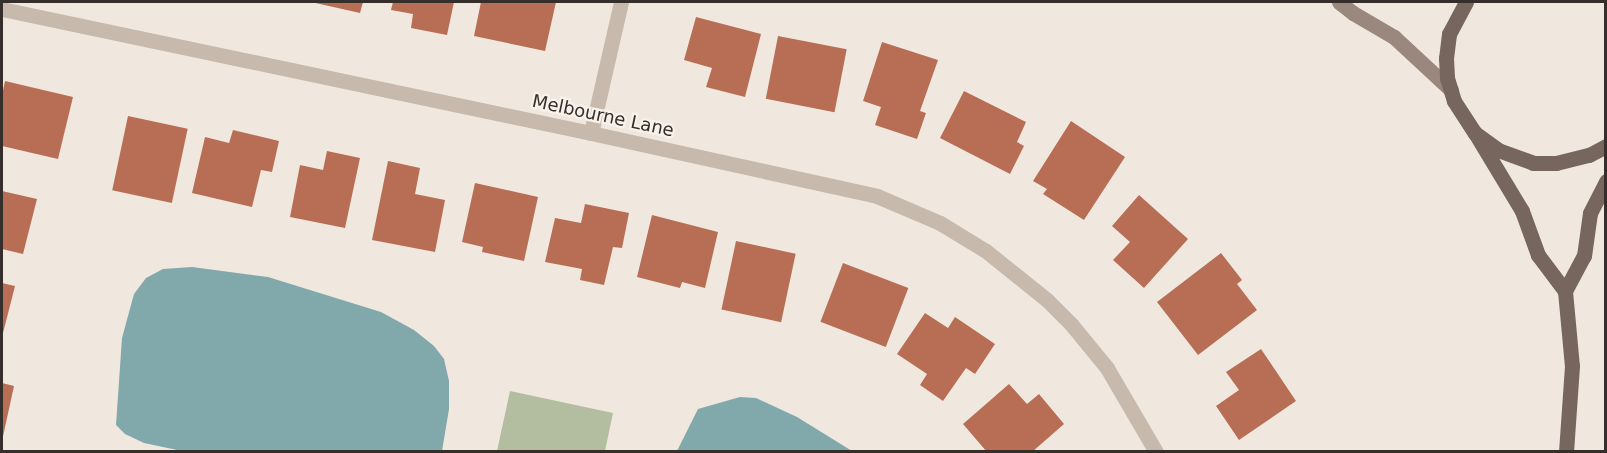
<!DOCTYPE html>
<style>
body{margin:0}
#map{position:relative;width:1607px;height:453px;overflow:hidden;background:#f0e8df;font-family:"DejaVu Sans",sans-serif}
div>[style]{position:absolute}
.green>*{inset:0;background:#b3bea1}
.water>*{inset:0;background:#81a8aa}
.building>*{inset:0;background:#b86e55;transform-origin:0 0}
.street>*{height:15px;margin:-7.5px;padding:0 7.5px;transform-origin:7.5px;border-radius:7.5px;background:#c7b9ac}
.secondary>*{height:15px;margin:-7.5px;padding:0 7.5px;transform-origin:7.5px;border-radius:7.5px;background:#9a887e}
.primary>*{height:15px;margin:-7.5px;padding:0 7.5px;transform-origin:7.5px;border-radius:7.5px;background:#76665d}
span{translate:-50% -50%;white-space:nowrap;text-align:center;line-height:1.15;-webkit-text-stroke:4.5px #f8f2eb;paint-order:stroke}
.street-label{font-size:18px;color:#362e2a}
.frame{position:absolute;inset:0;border:3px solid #362e2a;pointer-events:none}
</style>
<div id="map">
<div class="green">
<div style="clip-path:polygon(510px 391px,613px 413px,605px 451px,497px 451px)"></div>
</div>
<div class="water">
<div style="clip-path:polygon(192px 267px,268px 277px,381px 312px,414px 330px,434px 346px,444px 359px,449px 381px,449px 409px,442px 451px,182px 451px,144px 443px,125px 434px,116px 425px,122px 338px,134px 294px,146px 278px,163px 269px)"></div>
<div style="clip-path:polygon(740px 397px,756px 398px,797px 417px,852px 451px,677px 451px,698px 409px)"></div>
</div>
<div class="building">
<div style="clip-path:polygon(311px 2px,363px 2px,360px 13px)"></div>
<div style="clip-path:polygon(393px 2px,454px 2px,447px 35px,411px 28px,413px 14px,391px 10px)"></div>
<div style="clip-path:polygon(481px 2px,556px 2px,545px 51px,474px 36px)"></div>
<div style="clip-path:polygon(696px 17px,761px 34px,745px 97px,706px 87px,712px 68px,684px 60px)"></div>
<div style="left:778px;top:36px;width:70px;height:64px;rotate:11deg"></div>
<div style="clip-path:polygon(882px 42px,938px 60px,920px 111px,926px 113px,917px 139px,875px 125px,881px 107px,863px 101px)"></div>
<div style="clip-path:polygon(5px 81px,73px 97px,58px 159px,2px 146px,2px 95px)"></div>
<div style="clip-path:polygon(964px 91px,1026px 122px,1017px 142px,1024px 146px,1010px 174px,940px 138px)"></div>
<div style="left:128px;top:116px;width:61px;height:76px;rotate:12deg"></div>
<div style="clip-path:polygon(1071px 121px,1125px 157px,1084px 220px,1043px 194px,1047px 189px,1033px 181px)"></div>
<div style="clip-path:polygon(233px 130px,279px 141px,272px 172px,261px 170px,252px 207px,192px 193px,205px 137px,229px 143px)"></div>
<div style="clip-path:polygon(327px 151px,360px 158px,345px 228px,290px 217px,300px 165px,323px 170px)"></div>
<div style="clip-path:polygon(388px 161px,420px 168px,415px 194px,445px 200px,435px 252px,372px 240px)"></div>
<div style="clip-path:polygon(475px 183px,538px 197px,524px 261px,482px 252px,483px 247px,462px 242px)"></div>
<div style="clip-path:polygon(2px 191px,37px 199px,23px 254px,2px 249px)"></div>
<div style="clip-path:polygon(1139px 195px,1188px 239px,1144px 288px,1113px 260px,1130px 242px,1112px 226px)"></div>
<div style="clip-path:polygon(585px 204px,629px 213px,622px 248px,613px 247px,604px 285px,580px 280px,582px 269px,545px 262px,555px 218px,581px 223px)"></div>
<div style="clip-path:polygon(652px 215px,718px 232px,705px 288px,682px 282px,680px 288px,637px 277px)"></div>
<div style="left:736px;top:241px;width:61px;height:70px;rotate:12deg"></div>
<div style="clip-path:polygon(1221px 253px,1242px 280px,1237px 284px,1257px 310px,1198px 355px,1157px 302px)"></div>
<div style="left:843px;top:263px;width:70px;height:63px;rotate:21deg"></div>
<div style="clip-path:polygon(2px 283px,15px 286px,2px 337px)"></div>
<div style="clip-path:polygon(925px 313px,948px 328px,955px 317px,995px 344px,975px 374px,966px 368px,943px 401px,920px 385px,927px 374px,897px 354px)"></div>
<div style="clip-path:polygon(1261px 349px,1296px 401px,1239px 440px,1216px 406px,1239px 390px,1226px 372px)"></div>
<div style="clip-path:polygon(2px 383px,14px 386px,2px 441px)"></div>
<div style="clip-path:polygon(1009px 384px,1027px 404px,1039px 394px,1064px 424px,1032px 452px,987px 452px,963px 424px)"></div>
</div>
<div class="street">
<div style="left:2px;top:9px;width:602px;rotate:11.89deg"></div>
<div style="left:591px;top:133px;width:293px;rotate:12.4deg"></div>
<div style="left:877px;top:196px;width:69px;rotate:23.2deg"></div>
<div style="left:940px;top:223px;width:54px;rotate:31.3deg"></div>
<div style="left:986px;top:251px;width:78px;rotate:38.8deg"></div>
<div style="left:1047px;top:300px;width:34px;rotate:45deg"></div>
<div style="left:1071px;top:324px;width:57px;rotate:50.7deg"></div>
<div style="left:1107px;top:368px;width:97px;rotate:59.7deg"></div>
<div style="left:591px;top:133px;width:134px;rotate:-77.1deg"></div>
</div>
<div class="secondary">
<div style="left:1339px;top:2px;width:18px;rotate:38deg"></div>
<div style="left:1353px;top:13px;width:48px;rotate:30.3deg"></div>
<div style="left:1394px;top:37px;width:78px;rotate:42.9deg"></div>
</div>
<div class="primary">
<div style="left:1466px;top:2px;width:36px;rotate:118deg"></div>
<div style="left:1449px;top:34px;width:24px;rotate:97deg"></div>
<div style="left:1446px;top:58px;width:20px;rotate:87deg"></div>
<div style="left:1447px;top:78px;width:24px;rotate:73deg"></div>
<div style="left:1454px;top:101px;width:38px;rotate:57deg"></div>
<div style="left:1475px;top:133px;width:29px;rotate:36deg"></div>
<div style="left:1498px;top:150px;width:37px;rotate:20deg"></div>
<div style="left:1533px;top:163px;width:23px"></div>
<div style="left:1556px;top:163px;width:34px;rotate:-14deg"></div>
<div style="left:1589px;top:155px;width:19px;rotate:-28deg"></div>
<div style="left:1475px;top:133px;width:91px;rotate:58.9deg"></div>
<div style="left:1522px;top:211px;width:47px;rotate:70deg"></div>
<div style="left:1538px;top:255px;width:45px;rotate:53.1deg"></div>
<div style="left:1565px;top:291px;width:75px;rotate:84.7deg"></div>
<div style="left:1572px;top:366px;width:86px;rotate:94deg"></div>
<div style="left:1565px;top:291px;width:40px;rotate:-62deg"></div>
<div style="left:1584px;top:256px;width:43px;rotate:-82.1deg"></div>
<div style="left:1590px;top:213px;width:36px;rotate:-63deg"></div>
</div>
<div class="street-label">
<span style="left:603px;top:116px;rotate:12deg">Melbourne Lane</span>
</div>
<div class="frame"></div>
</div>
